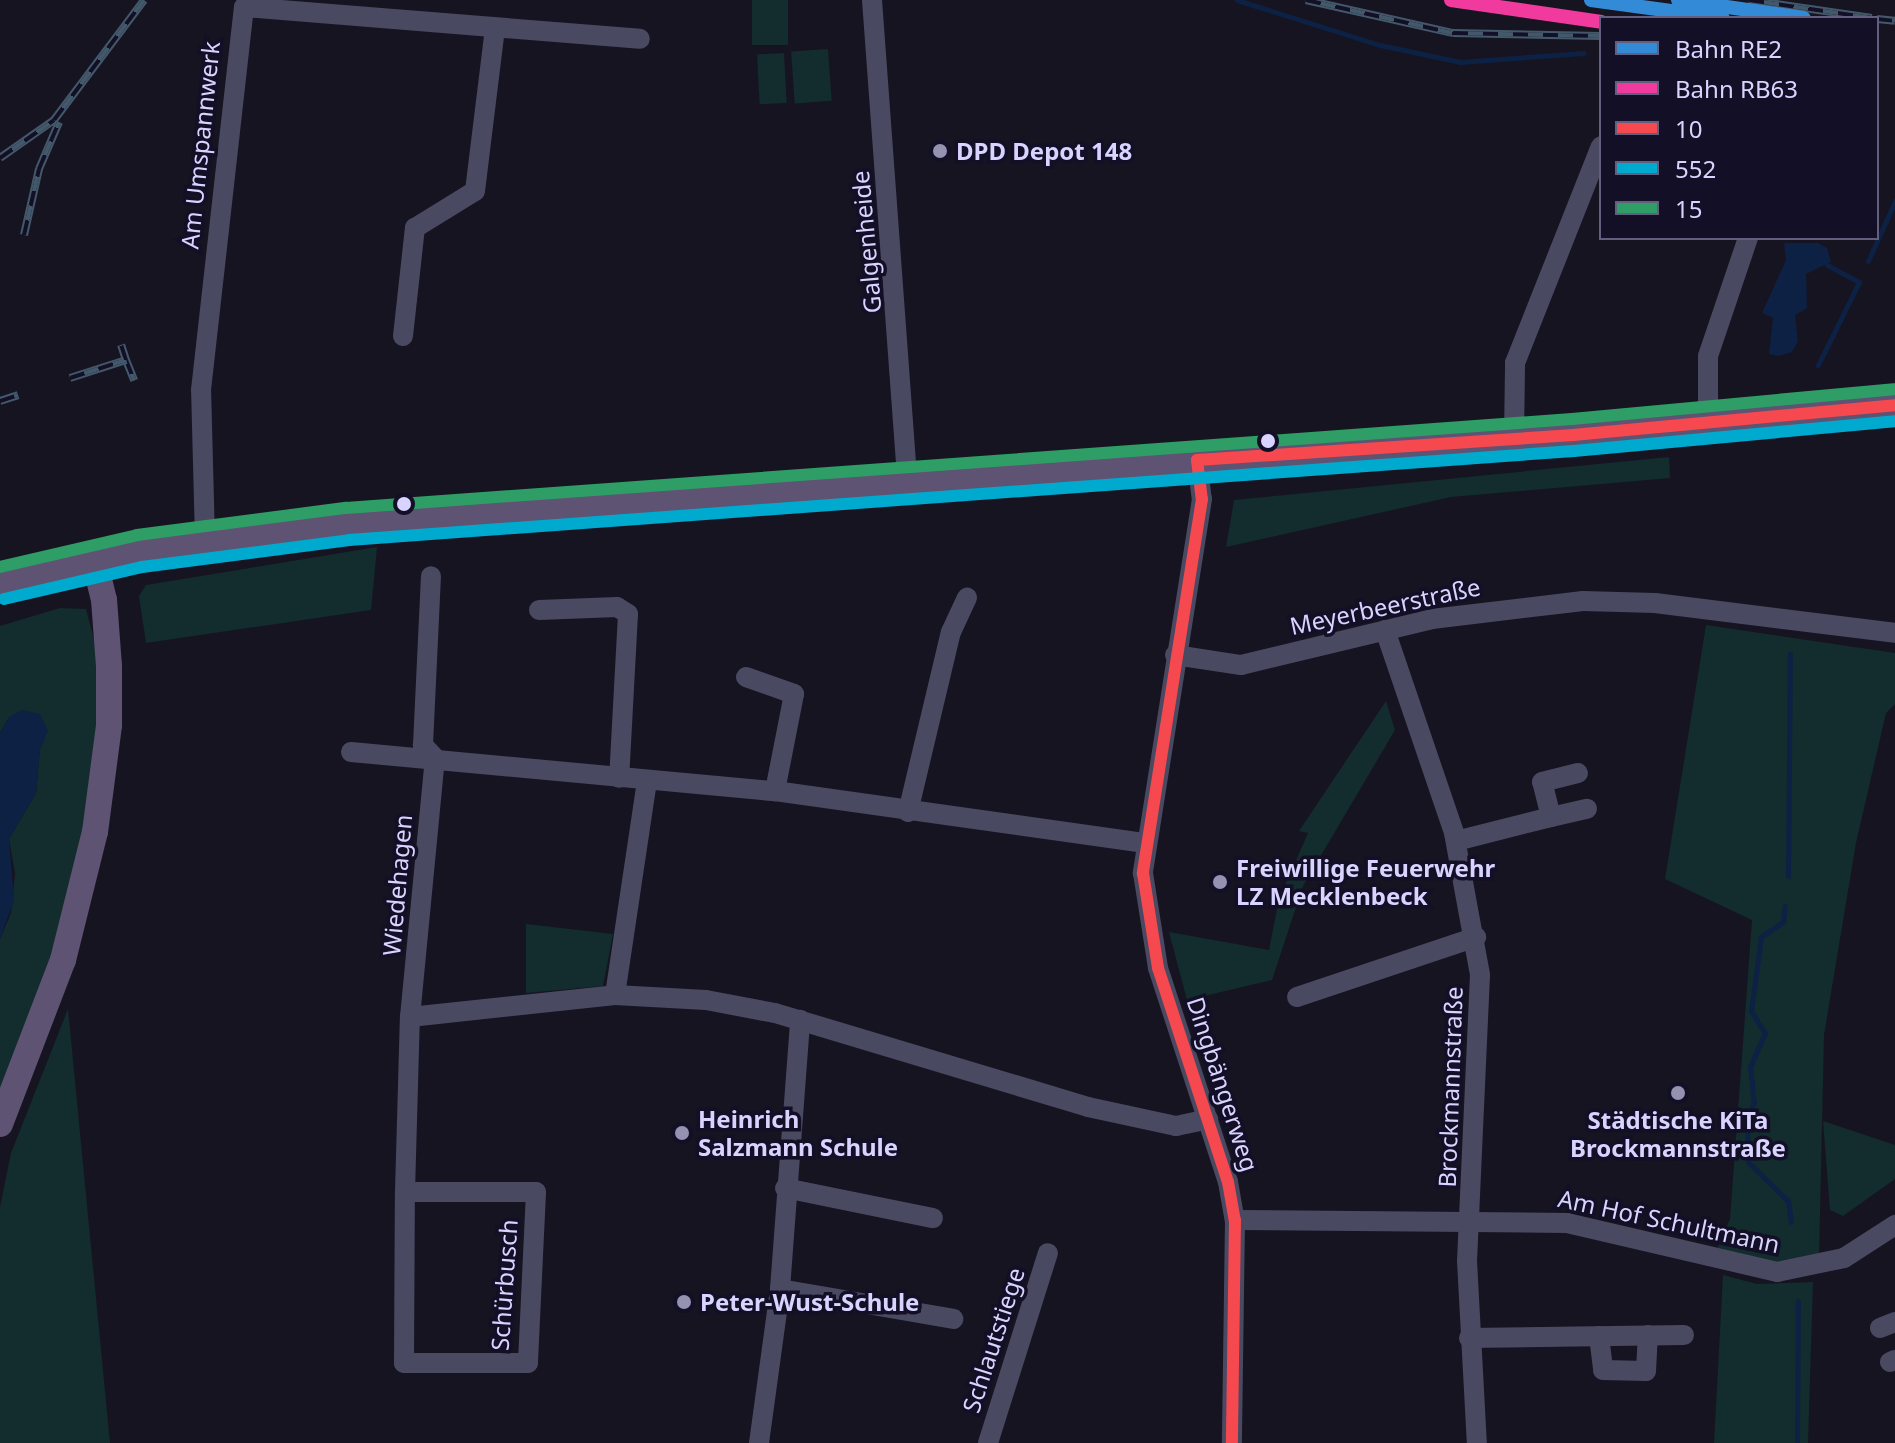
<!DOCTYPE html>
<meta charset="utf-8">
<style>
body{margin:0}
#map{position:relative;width:1895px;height:1443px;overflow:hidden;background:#161421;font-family:"Noto Sans",sans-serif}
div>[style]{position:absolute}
.green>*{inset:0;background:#132c2d;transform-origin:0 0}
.water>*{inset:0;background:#0d2144}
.stream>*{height:5px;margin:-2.5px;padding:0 2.5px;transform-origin:2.5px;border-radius:2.5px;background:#0d2144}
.minor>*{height:20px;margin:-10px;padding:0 10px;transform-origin:10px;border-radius:10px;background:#4a4962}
.major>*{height:26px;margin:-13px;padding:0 13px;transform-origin:13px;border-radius:13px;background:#5e5373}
.rail>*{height:8px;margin-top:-4px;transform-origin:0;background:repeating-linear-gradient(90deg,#130f26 0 15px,#43596b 0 30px);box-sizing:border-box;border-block:2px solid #43596b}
.bus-1>*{height:12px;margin:-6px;padding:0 6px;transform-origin:6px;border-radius:6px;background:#f5494f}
.bus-2>*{height:12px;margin:-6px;padding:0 6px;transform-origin:6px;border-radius:6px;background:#00a9ce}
.bus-3>*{height:12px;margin:-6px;padding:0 6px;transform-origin:6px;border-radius:6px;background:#2e9e66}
.rail-1>*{height:14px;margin:-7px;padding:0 7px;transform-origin:7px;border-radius:7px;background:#338bd7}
.rail-2>*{height:14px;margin:-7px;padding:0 7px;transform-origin:7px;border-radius:7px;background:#f13a9d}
.dots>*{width:22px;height:22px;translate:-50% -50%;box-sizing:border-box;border:4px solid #130f26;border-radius:50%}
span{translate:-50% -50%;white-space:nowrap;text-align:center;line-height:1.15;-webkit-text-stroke:7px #130f26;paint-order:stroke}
.street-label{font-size:24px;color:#d9d4ff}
.poi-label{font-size:24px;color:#d9d4ff;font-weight:700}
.left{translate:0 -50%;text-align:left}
.legend{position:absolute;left:1599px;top:16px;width:280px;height:224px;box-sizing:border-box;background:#130f26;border:2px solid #625e7d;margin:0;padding:10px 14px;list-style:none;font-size:24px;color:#d9d4ff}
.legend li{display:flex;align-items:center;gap:16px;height:40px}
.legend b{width:40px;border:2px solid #625e7d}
</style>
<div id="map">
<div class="green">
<div style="left:752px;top:0;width:36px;height:45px"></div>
<div style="left:828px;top:49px;width:52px;height:37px;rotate:86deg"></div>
<div style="left:784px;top:53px;width:50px;height:27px;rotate:87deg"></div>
<div style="clip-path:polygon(1669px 457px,1670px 478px,1451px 497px,1226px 547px,1234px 500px)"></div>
<div style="clip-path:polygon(377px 547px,371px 610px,146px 643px,139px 596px,146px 585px)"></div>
<div style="clip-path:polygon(60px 608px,86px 609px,96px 647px,98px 714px,75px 890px,0 1101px,0 939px,11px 913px,15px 874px,9px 839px,36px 793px,40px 749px,47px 731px,9px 717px,0 733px,0 626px)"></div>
<div style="clip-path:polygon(1706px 625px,1895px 653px,1895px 704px,1886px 713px,1856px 843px,1824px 1035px,1819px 1259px,1784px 1264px,1716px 1252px,1730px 1219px,1752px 920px,1665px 879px)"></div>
<div style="clip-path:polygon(1386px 701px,1395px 730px,1303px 886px,1272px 980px,1187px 1000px,1169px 932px,1269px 950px,1279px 899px,1308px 833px,1299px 831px)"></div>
<div style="clip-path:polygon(526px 924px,613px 934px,603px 986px,526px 993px)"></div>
<div style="clip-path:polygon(68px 1009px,110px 1443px,0 1443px,0 1207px,11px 1153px)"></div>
<div style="clip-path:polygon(1823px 1121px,1895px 1145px,1895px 1179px,1843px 1216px,1830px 1210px)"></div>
<div style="clip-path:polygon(1723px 1275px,1757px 1284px,1813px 1282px,1808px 1443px,1714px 1443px)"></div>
</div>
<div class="water">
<div style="clip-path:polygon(1784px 243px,1818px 243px,1827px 248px,1831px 262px,1806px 274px,1807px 308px,1795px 315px,1798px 341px,1792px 352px,1779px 356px,1769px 354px,1773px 318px,1762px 313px,1786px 260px)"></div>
<div style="clip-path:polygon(22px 710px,40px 714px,48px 731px,40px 749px,36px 793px,9px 839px,14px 900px,0 939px,0 733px,9px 717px)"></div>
</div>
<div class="stream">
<div style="left:1237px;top:0;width:150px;rotate:17.5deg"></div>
<div style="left:1380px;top:45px;width:82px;rotate:12deg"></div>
<div style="left:1460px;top:62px;width:124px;rotate:-4.2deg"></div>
<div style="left:1868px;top:261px;width:66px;rotate:-65.8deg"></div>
<div style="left:1818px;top:365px;width:93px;rotate:-63.7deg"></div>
<div style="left:1859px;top:282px;width:36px;rotate:-152deg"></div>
<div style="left:1788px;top:876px;width:222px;rotate:-89.5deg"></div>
<div style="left:1785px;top:906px;width:16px;rotate:97deg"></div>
<div style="left:1783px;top:922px;width:27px;rotate:146deg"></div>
<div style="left:1761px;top:937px;width:75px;rotate:97.7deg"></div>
<div style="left:1751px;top:1011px;width:26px;rotate:58deg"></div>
<div style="left:1765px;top:1033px;width:36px;rotate:114deg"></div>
<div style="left:1750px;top:1066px;width:36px;rotate:84deg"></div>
<div style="left:1754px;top:1102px;width:18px;rotate:112deg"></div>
<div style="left:1747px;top:1119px;width:43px;rotate:88.7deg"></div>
<div style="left:1748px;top:1162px;width:56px;rotate:44.3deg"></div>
<div style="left:1788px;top:1201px;width:21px;rotate:82deg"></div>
<div style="left:1797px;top:1443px;width:142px;rotate:-89.6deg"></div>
</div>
<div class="minor">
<div style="left:872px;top:0;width:481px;rotate:85.8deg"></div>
<div style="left:403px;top:336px;width:109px;rotate:-83.7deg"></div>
<div style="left:415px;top:228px;width:70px;rotate:-31.7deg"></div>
<div style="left:475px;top:191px;width:163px;rotate:-83deg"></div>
<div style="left:1708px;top:419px;width:63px;rotate:-90deg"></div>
<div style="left:1708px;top:356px;width:125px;rotate:-71.3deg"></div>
<div style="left:1514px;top:438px;width:75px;rotate:-89.2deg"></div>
<div style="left:1515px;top:363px;width:233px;rotate:-68.4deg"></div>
<div style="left:1197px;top:460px;width:39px;rotate:83deg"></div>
<div style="left:1202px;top:499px;width:379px;rotate:99deg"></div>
<div style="left:1143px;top:873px;width:96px;rotate:81deg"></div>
<div style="left:1158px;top:968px;width:225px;rotate:71.9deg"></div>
<div style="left:1228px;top:1182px;width:39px;rotate:80deg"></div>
<div style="left:1235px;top:1220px;width:223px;rotate:90.8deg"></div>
<div style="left:205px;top:540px;width:150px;rotate:-91.5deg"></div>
<div style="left:201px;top:390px;width:385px;rotate:-83.6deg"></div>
<div style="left:244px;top:7px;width:397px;rotate:4.6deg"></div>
<div style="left:539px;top:610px;width:78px;rotate:-2.2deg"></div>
<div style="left:617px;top:607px;width:13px;rotate:32deg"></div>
<div style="left:628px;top:614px;width:164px;rotate:93.1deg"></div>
<div style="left:1385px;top:630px;width:214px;rotate:71.2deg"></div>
<div style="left:1454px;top:833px;width:144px;rotate:79.6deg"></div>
<div style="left:1480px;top:975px;width:286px;rotate:92.6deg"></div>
<div style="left:1467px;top:1261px;width:182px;rotate:86.9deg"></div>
<div style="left:1175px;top:655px;width:67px;rotate:8.6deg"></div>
<div style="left:1241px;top:665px;width:196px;rotate:-13.5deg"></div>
<div style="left:1432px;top:619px;width:152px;rotate:-6.8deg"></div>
<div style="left:1583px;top:601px;width:72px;rotate:1.6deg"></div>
<div style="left:1655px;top:603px;width:242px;rotate:7.1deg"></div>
<div style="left:746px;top:677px;width:51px;rotate:19.5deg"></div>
<div style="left:794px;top:694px;width:99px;rotate:101.1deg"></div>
<div style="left:351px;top:752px;width:426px;rotate:5.3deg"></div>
<div style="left:775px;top:791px;width:374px;rotate:8deg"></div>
<div style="left:908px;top:812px;width:185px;rotate:-76.6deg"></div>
<div style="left:951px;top:632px;width:38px;rotate:-65deg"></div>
<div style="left:1551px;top:817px;width:37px;rotate:-13deg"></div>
<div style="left:1456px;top:841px;width:98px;rotate:-14.2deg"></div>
<div style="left:1551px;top:817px;width:36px;rotate:-104deg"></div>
<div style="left:1542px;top:782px;width:37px;rotate:-14deg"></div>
<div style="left:615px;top:995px;width:216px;rotate:-81.5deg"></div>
<div style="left:1297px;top:997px;width:189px;rotate:-18.5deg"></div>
<div style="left:410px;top:1017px;width:260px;rotate:-84.5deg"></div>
<div style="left:435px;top:758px;width:18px;rotate:-133deg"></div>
<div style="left:423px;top:745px;width:169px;rotate:-87.3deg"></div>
<div style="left:785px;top:1188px;width:151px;rotate:11.5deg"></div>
<div style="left:405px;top:1192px;width:131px"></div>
<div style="left:536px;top:1192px;width:171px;rotate:92.7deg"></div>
<div style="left:528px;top:1363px;width:124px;rotate:180deg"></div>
<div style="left:404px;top:1363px;width:171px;rotate:-89.7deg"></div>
<div style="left:405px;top:1192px;width:175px;rotate:-88.4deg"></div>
<div style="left:410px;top:1017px;width:206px;rotate:-6.1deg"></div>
<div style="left:615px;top:995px;width:91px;rotate:3.1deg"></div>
<div style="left:706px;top:1000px;width:70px;rotate:10.7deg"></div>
<div style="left:775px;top:1013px;width:327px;rotate:16.7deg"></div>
<div style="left:1088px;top:1107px;width:90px;rotate:12.2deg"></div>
<div style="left:1176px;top:1126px;width:33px;rotate:-12deg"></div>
<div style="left:1235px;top:1220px;width:332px;rotate:0.5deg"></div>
<div style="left:1567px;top:1223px;width:216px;rotate:13.1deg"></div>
<div style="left:1777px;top:1272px;width:68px;rotate:-11.8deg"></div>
<div style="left:1844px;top:1258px;width:61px;rotate:-32.9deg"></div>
<div style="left:780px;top:1289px;width:176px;rotate:9.8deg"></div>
<div style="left:1880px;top:1328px;width:16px;rotate:-22deg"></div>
<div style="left:1599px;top:1336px;width:34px;rotate:83deg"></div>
<div style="left:1603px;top:1370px;width:43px;rotate:1.3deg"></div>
<div style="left:1646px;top:1371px;width:36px;rotate:-87deg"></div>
<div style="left:1469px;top:1338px;width:215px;rotate:-0.8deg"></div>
<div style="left:1890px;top:1362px;width:5px;rotate:-22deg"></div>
<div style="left:759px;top:1443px;width:155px;rotate:-82.2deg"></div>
<div style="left:780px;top:1289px;width:270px;rotate:-85.7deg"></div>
<div style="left:988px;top:1443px;width:199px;rotate:-72.5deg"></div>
</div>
<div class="major">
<div style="left:0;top:583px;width:143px;rotate:-13deg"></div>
<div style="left:139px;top:551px;width:210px;rotate:-7.4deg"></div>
<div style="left:347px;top:524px;width:1229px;rotate:-4.15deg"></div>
<div style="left:1573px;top:435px;width:323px;rotate:-5.3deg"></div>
<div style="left:0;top:1124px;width:176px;rotate:-69deg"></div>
<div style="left:63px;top:960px;width:132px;rotate:-76deg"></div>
<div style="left:95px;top:832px;width:108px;rotate:-82.5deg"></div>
<div style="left:109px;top:725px;width:59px;rotate:-90deg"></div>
<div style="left:109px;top:666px;width:66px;rotate:-94.3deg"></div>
<div style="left:104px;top:600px;width:42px;rotate:-103.7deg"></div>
</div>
<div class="rail">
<div style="left:1306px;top:0;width:151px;rotate:12.7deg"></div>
<div style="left:1453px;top:33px;width:148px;rotate:1.2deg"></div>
<div style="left:1749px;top:0;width:124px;rotate:8.3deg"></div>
<div style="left:1877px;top:19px;width:18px;rotate:6deg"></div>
<div style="left:0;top:158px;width:66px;rotate:-35.1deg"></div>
<div style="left:54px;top:120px;width:150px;rotate:-53.1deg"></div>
<div style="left:24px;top:235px;width:68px;rotate:-77.2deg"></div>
<div style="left:39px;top:169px;width:51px;rotate:-66.9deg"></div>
<div style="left:126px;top:360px;width:22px;rotate:68deg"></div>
<div style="left:70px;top:378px;width:59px;rotate:-17.8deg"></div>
<div style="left:126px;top:360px;width:16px;rotate:-108deg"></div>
<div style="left:0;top:401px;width:19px;rotate:-18deg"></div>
</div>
<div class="bus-1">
<div style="left:1197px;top:460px;width:39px;rotate:83deg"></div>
<div style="left:1202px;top:499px;width:379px;rotate:99deg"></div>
<div style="left:1143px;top:873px;width:96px;rotate:81deg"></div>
<div style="left:1158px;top:968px;width:225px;rotate:71.9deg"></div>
<div style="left:1228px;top:1182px;width:39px;rotate:80deg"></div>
<div style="left:1235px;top:1220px;width:223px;rotate:90.8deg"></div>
<div style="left:1197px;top:460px;width:377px;rotate:-3.8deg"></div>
<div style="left:1573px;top:435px;width:323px;rotate:-5.3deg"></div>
</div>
<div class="bus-2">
<div style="left:4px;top:599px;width:142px;rotate:-13.1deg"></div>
<div style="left:142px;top:567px;width:209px;rotate:-7.4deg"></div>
<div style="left:349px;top:540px;width:1228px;rotate:-4.16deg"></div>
<div style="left:1574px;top:451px;width:322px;rotate:-5.3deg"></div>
</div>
<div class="bus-3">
<div style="left:0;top:567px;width:141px;rotate:-13.1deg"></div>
<div style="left:137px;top:535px;width:211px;rotate:-7.4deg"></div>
<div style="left:346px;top:508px;width:1229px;rotate:-4.15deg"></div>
<div style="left:1572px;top:419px;width:323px;rotate:-5.3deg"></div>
</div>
<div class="rail-1">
<div style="left:1591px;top:0;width:133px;rotate:7.8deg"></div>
<div style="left:1678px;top:0;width:127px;rotate:8.1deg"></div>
</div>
<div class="rail-2">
<div style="left:1451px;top:0;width:152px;rotate:8.3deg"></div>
</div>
<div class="dots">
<div style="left:940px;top:151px;background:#9591b1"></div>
<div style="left:1268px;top:441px;background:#d9d4ff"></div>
<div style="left:404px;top:504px;background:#d9d4ff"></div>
<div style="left:1220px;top:882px;background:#9591b1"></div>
<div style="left:1678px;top:1093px;background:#9591b1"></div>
<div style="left:682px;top:1133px;background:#9591b1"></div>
<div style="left:684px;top:1302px;background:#9591b1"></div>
</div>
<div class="street-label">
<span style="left:200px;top:145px;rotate:-84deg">Am Umspannwerk</span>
<span style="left:866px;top:242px;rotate:-95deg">Galgenheide</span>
<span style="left:1385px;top:606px;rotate:-12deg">Meyerbeerstraße</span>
<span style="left:397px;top:885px;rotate:-85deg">Wiedehagen</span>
<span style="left:1223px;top:1084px;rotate:72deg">Dingbängerweg</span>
<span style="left:1450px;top:1087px;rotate:-88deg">Brockmannstraße</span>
<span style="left:1669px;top:1221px;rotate:12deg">Am Hof Schultmann</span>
<span style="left:504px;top:1285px;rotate:-86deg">Schürbusch</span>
<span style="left:993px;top:1340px;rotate:-72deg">Schlautstiege</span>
</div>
<div class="poi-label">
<span class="left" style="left:956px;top:151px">DPD Depot 148</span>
<span class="left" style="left:1236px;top:882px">Freiwillige Feuerwehr<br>LZ Mecklenbeck</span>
<span class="left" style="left:698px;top:1133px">Heinrich<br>Salzmann Schule</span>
<span style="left:1678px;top:1134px">Städtische KiTa<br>Brockmannstraße</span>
<span class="left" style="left:700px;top:1302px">Peter-Wust-Schule</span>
</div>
<ul class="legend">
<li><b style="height:10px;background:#338bd7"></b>Bahn RE2</li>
<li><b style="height:10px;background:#f13a9d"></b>Bahn RB63</li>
<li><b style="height:10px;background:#f5494f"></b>10</li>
<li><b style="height:10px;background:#00a9ce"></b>552</li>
<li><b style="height:10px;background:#2e9e66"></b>15</li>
</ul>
</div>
